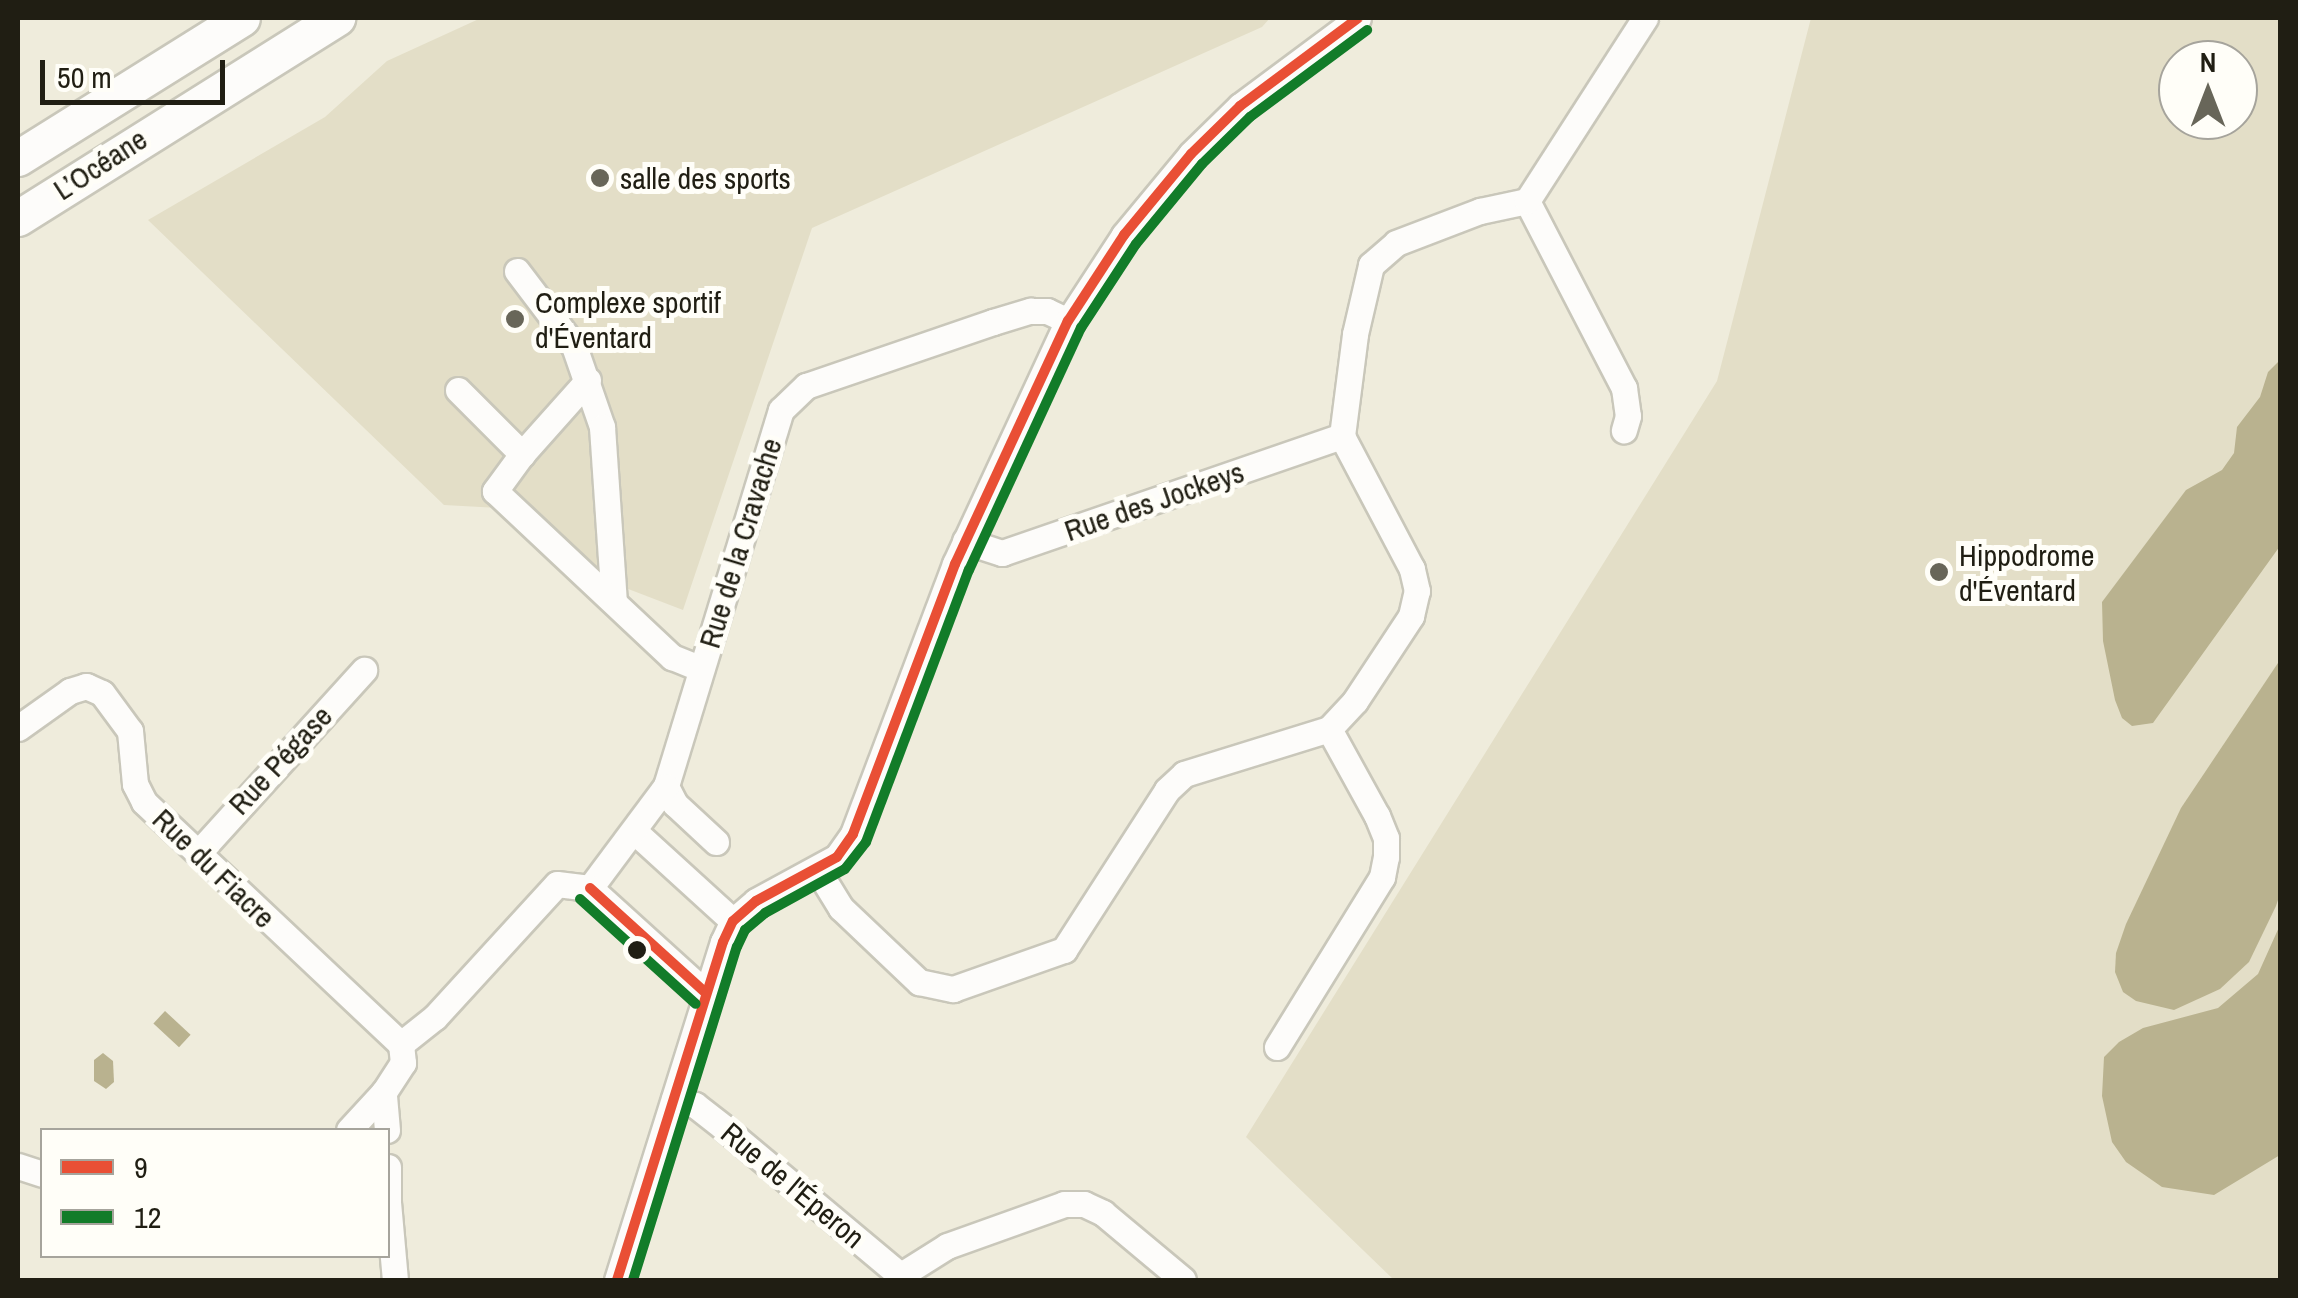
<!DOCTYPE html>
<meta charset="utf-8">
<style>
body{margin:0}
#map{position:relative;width:2298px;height:1298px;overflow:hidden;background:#efecdc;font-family:"Archivo Narrow",sans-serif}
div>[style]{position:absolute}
.green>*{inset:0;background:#e3dec7}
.water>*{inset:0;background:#b9b28f;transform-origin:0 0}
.roads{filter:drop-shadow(2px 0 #c9c7ba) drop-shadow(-2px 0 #c9c7ba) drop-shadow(0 2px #c9c7ba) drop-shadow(0 -2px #c9c7ba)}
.minor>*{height:25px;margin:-12.5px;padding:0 12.5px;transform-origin:12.5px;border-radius:12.5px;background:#fdfcfa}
.highway>*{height:35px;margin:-17.5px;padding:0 17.5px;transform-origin:17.5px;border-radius:17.5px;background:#fdfcfa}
.bus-1>*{height:10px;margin:-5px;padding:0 5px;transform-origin:5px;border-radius:5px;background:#e94f35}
.bus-2>*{height:10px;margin:-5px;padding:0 5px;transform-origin:5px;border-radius:5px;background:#127c29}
.dots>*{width:28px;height:28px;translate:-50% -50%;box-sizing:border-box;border:5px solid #fffef8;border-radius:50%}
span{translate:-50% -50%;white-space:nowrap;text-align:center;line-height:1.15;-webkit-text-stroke:10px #fffef8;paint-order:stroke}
.street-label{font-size:30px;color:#201e13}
.poi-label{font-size:30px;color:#201e13}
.left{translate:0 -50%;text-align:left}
.frame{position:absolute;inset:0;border:20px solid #201e13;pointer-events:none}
.legend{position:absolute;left:40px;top:1128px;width:350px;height:130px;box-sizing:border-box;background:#fffef8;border:2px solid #a6a49c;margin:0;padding:12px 18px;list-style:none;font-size:30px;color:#201e13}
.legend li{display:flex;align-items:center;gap:20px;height:50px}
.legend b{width:50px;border:2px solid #a6a49c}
.north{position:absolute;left:2158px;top:40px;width:100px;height:100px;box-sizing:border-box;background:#fffef8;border:2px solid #a6a49c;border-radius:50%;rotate:0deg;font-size:28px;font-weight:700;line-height:40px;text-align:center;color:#201e13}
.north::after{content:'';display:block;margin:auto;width:35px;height:45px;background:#686659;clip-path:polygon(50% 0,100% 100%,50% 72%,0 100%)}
.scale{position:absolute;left:40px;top:60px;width:185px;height:45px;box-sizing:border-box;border:5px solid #201e13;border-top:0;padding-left:12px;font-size:30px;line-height:35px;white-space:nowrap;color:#201e13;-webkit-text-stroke:8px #fffef8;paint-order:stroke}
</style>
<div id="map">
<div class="green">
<div style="clip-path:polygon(481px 18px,1270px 18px,1262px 27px,812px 228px,683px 610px,610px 582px,499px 508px,444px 505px,148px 220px,325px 117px,387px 61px)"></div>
<div style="clip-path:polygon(evenodd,1811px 18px,2280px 18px,2280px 1280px,1394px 1280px,1246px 1137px,1717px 381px,1811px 18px,2178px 60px,2238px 60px,2238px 120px,2178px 120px,2178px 60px)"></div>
</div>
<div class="water">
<div style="clip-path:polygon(2280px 360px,2280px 546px,2153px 723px,2132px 726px,2122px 718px,2115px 700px,2103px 641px,2102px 602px,2186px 490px,2222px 470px,2234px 453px,2237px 427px,2260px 397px,2268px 372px)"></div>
<div style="clip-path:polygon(2280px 660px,2280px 894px,2276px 906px,2249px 962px,2220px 989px,2174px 1010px,2136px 1001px,2123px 992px,2115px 972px,2116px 953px,2126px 924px,2181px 808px)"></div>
<div style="clip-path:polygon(2280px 925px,2280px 1155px,2214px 1195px,2162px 1187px,2126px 1162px,2112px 1142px,2102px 1096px,2104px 1057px,2119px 1042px,2143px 1028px,2218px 1008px,2258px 974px)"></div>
<div style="left:165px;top:1011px;width:35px;height:17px;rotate:43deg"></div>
<div style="clip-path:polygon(103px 1053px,113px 1061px,114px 1082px,106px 1089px,94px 1081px,94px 1060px)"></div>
</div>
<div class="roads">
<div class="minor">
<div style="left:1527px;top:201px;width:211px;rotate:62.6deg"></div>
<div style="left:1624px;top:388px;width:28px;rotate:82deg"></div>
<div style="left:1628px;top:416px;width:15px;rotate:106deg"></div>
<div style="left:517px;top:271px;width:94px;rotate:52.8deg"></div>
<div style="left:574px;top:346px;width:86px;rotate:70.9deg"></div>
<div style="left:602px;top:427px;width:174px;rotate:86.1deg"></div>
<div style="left:588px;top:380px;width:99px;rotate:131.7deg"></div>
<div style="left:522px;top:454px;width:46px;rotate:126.1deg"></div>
<div style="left:495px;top:491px;width:243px;rotate:43.2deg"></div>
<div style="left:672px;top:657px;width:31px;rotate:22deg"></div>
<div style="left:458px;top:390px;width:91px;rotate:45deg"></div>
<div style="left:965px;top:541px;width:39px;rotate:18deg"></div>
<div style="left:1002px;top:553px;width:360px;rotate:-19deg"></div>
<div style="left:18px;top:728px;width:64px;rotate:-35.4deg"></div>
<div style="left:70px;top:691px;width:17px;rotate:-17deg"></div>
<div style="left:86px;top:686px;width:17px;rotate:24deg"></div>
<div style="left:102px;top:693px;width:47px;rotate:53.6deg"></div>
<div style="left:130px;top:731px;width:53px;rotate:84.6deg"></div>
<div style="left:135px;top:784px;width:20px;rotate:63deg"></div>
<div style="left:144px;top:802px;width:353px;rotate:43.3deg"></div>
<div style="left:634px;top:831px;width:134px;rotate:42.3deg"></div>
<div style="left:716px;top:842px;width:56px;rotate:-137.2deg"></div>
<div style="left:675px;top:804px;width:20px;rotate:-117deg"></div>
<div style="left:666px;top:786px;width:393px;rotate:-73deg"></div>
<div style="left:781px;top:410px;width:35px;rotate:-44deg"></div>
<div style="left:806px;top:386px;width:198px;rotate:-18.9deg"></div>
<div style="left:993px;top:322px;width:39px;rotate:-17deg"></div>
<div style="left:1030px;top:311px;width:17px"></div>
<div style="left:1047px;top:311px;width:23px;rotate:25deg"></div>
<div style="left:199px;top:852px;width:246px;rotate:-47.8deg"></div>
<div style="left:817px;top:869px;width:46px;rotate:58.4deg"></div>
<div style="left:841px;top:908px;width:108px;rotate:43.5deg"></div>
<div style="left:919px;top:982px;width:35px;rotate:12deg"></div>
<div style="left:953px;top:989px;width:118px;rotate:-19.4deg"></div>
<div style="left:1064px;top:950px;width:190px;rotate:-57.2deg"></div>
<div style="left:1167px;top:790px;width:23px;rotate:-43deg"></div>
<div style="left:1184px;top:774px;width:152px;rotate:-17.2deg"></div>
<div style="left:1329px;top:729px;width:38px;rotate:-47deg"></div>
<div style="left:1355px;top:701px;width:102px;rotate:-56.6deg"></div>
<div style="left:1411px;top:616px;width:26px;rotate:-77deg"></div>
<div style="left:1417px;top:591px;width:23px;rotate:-103deg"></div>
<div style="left:1412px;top:569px;width:150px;rotate:-117.8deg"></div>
<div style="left:1342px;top:436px;width:103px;rotate:-82.7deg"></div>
<div style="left:1355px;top:334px;width:71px;rotate:-76.9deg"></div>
<div style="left:1371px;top:265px;width:33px;rotate:-41deg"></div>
<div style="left:1396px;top:243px;width:90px;rotate:-20.9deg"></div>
<div style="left:1480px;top:211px;width:48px;rotate:-12deg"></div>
<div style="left:1527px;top:201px;width:218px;rotate:-57.2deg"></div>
<div style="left:590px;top:888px;width:127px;rotate:-53.3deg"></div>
<div style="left:401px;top:1044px;width:43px;rotate:-38.5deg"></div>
<div style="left:435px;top:1017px;width:180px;rotate:-47.5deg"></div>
<div style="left:557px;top:884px;width:33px;rotate:7deg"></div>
<div style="left:590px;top:888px;width:156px;rotate:42.2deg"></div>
<div style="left:1277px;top:1047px;width:200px;rotate:-58.3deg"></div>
<div style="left:1382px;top:877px;width:20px;rotate:-79deg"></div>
<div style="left:1386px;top:857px;width:19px;rotate:-90deg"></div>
<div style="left:1386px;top:838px;width:24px;rotate:-112deg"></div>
<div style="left:1377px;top:816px;width:99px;rotate:-118.9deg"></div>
<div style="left:674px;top:1099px;width:22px;rotate:16deg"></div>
<div style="left:695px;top:1105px;width:36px;rotate:38deg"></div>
<div style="left:723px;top:1127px;width:239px;rotate:39.9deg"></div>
<div style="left:349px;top:1130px;width:52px;rotate:-47.4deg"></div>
<div style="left:387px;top:1130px;width:38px;rotate:-95deg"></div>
<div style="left:384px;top:1092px;width:35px;rotate:-57deg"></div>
<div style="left:403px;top:1063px;width:19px;rotate:-96deg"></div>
<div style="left:18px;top:1166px;width:25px;rotate:18deg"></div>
<div style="left:388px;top:1167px;width:35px;rotate:90deg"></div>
<div style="left:388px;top:1202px;width:78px;rotate:84.9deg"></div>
<div style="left:901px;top:1275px;width:54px;rotate:-32.2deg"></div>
<div style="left:947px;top:1246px;width:124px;rotate:-19.7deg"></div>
<div style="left:1064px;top:1204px;width:20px"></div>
<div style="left:1084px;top:1204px;width:21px;rotate:25deg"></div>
<div style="left:1103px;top:1213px;width:104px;rotate:39.9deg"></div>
<div style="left:617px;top:1280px;width:354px;rotate:-72.6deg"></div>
<div style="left:723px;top:942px;width:23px;rotate:-65deg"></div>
<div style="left:733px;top:921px;width:30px;rotate:-41deg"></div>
<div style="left:756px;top:901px;width:92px;rotate:-28.5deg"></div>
<div style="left:837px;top:857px;width:28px;rotate:-55deg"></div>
<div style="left:853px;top:834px;width:289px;rotate:-69.3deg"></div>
<div style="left:955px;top:564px;width:268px;rotate:-65.1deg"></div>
<div style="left:1068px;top:321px;width:103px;rotate:-56.9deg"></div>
<div style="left:1124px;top:235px;width:105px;rotate:-50.4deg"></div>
<div style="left:1191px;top:154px;width:69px;rotate:-44.4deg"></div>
<div style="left:1240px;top:106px;width:147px;rotate:-36.7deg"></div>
</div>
<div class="highway">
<div style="left:18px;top:158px;width:264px;rotate:-32deg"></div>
<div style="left:18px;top:218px;width:377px;rotate:-32.1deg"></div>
</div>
</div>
<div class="bus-1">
<div style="left:590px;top:888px;width:156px;rotate:42.2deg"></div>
<div style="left:617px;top:1280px;width:354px;rotate:-72.6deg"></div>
<div style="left:723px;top:942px;width:23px;rotate:-65deg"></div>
<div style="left:733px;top:921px;width:30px;rotate:-41deg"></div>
<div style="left:756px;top:901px;width:92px;rotate:-28.5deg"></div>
<div style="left:837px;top:857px;width:28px;rotate:-55deg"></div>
<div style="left:853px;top:834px;width:289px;rotate:-69.3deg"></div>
<div style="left:955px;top:564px;width:268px;rotate:-65.1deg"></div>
<div style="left:1068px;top:321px;width:103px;rotate:-56.9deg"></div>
<div style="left:1124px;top:235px;width:105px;rotate:-50.4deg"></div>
<div style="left:1191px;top:154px;width:69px;rotate:-44.4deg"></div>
<div style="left:1240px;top:106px;width:147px;rotate:-36.7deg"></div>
</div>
<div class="bus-2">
<div style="left:580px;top:899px;width:156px;rotate:42.2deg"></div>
<div style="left:633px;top:1280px;width:349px;rotate:-72.7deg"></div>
<div style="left:737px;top:947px;width:19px;rotate:-65deg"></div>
<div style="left:745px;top:930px;width:26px;rotate:-40deg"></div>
<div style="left:765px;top:913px;width:91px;rotate:-28.8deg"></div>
<div style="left:845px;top:869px;width:34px;rotate:-52deg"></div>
<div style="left:866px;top:842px;width:291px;rotate:-69.3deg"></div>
<div style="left:969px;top:570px;width:267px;rotate:-65.2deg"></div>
<div style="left:1081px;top:328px;width:100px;rotate:-56.8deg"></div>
<div style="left:1136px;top:244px;width:104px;rotate:-50.5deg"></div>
<div style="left:1202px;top:164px;width:67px;rotate:-44.4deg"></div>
<div style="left:1250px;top:117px;width:146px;rotate:-36.6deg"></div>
</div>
<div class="dots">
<div style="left:600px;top:178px;background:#686659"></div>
<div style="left:515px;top:319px;background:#686659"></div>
<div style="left:1939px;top:572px;background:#686659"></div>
<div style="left:637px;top:950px;background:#201e13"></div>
</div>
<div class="street-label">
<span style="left:100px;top:164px;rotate:-33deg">L’Océane</span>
<span style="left:1154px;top:501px;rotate:-19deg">Rue des Jockeys</span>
<span style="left:740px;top:543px;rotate:-73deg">Rue de la Cravache</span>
<span style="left:280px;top:760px;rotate:-47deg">Rue Pégase</span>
<span style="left:214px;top:868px;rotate:44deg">Rue du Fiacre</span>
<span style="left:793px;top:1185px;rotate:40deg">Rue de l'Éperon</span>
</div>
<div class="poi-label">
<span class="left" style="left:620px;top:178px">salle des sports</span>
<span class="left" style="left:535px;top:319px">Complexe sportif<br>d'Éventard</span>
<span class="left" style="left:1959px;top:572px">Hippodrome<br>d'Éventard</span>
</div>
<div class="frame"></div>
<ul class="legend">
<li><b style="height:12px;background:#e94f35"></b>9</li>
<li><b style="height:12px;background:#127c29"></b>12</li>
</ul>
<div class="north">N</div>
<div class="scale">50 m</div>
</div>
